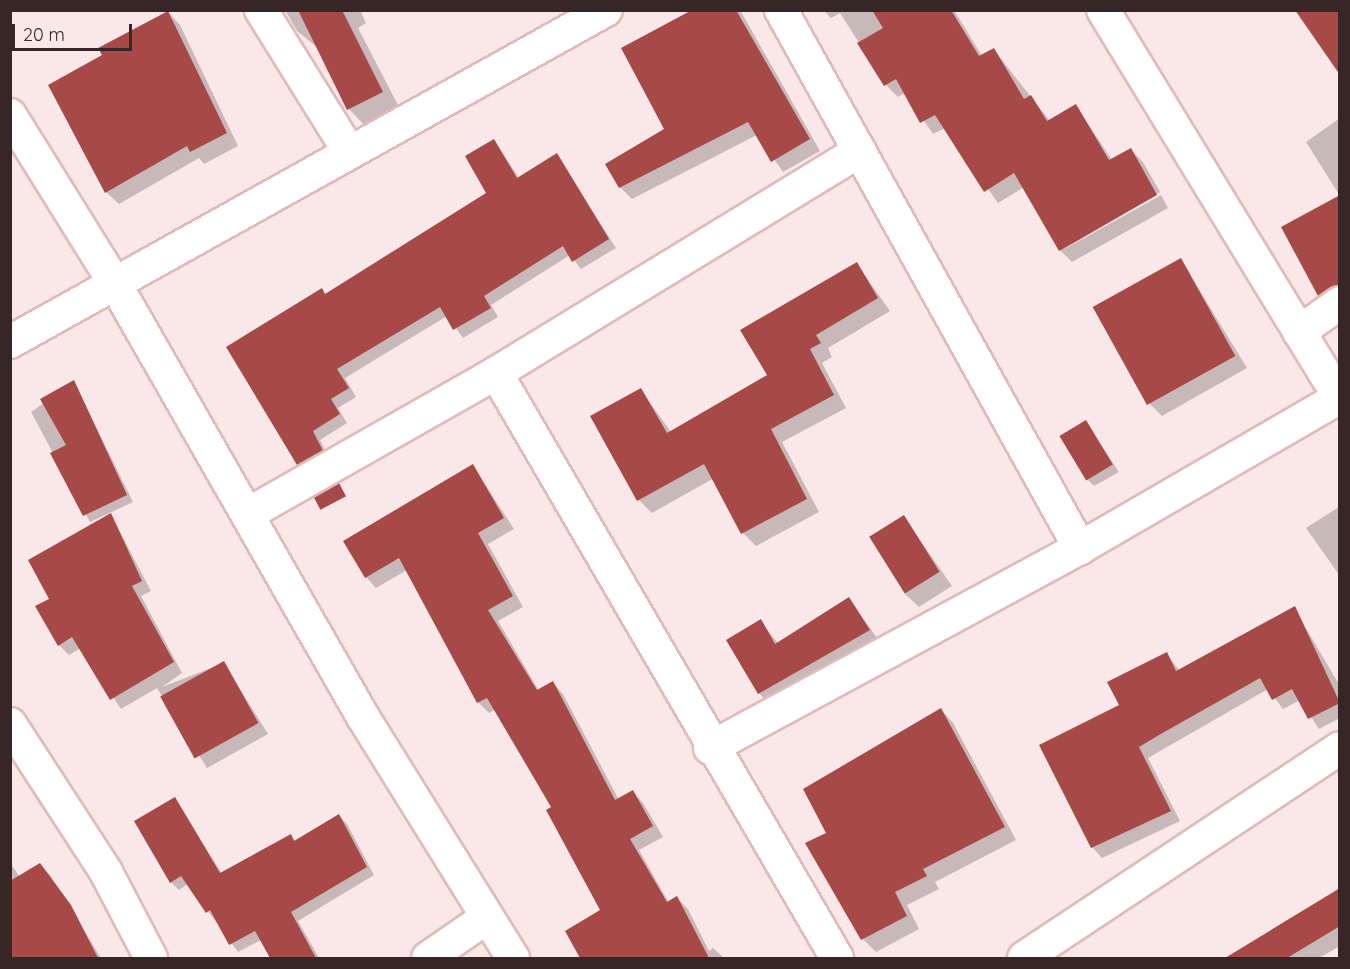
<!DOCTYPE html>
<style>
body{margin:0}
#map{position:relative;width:1350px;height:969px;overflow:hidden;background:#f9e8e7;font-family:Quicksand,sans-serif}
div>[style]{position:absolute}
.shadow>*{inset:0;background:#0003}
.building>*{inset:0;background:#a64947;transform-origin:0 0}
.roads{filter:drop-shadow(2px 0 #e2bab7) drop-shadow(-2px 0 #e2bab7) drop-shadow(0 2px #e2bab7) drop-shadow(0 -2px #e2bab7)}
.street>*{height:32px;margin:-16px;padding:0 16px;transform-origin:16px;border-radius:16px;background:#fff}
span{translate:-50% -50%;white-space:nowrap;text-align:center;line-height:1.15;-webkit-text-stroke:6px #f9e8e7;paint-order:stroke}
.frame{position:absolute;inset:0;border:12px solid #362625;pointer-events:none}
.scale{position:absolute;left:12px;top:24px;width:120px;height:27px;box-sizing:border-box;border:3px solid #362625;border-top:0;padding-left:8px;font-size:18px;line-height:21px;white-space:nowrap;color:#362625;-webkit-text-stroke:4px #f9e8e7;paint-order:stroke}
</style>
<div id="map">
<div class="shadow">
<div style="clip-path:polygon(285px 10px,360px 10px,366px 23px,358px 28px,401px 111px,367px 128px,349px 109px,318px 48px,297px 31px)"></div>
<div style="clip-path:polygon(695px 10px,740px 10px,820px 151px,783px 172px,757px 135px,632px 199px,620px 187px,666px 129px)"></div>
<div style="clip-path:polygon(823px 10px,954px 10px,982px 56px,994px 50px,1050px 121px,1076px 106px,1112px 160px,1131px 150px,1143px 162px,1160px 192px,1061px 251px,1161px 195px,1168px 208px,1072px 262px,1060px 250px,1024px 187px,998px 203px,945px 128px,933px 134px,905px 93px,898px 97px,886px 85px,840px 13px,831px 18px)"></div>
<div style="clip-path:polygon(168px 12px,180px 25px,238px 146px,204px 164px,199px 158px,119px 204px,106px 192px,104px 56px)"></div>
<div style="clip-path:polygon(1340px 118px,1340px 196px,1306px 142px)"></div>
<div style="clip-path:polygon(494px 140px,519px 178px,557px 155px,616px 248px,581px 269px,570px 255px,491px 305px,498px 317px,463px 338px,447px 316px,345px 378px,356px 397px,338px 408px,347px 423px,320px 440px,330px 460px,307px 473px,228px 347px,321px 290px,326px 295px,488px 194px)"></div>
<div style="clip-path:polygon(1340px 197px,1340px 299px,1330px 304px,1317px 290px)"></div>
<div style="clip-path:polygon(1181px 260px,1247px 368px,1162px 416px,1150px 404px)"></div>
<div style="clip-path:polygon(857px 264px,890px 311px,828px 348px,832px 357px,822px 363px,846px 408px,782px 442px,819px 512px,756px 546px,743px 533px,714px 478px,652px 513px,639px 500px,641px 390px,671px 432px,769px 375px)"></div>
<div style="clip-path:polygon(74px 382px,133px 502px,90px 522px,31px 412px)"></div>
<div style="clip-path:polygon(1086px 422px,1119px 472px,1094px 486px,1088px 480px)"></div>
<div style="clip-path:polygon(473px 466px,514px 529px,488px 544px,523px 607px,498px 621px,539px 691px,553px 683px,563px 694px,619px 800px,633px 792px,643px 803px,663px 837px,639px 850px,669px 903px,677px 898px,688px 909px,709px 951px,713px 948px,724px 958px,582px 958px,567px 931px,602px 910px,553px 807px,496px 709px,489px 713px,478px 702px,407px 570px,376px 588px,366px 577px)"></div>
<div style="clip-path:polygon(1339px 507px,1340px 508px,1340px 576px,1306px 528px)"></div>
<div style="clip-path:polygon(111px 515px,151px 591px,141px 596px,182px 673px,162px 687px,224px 663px,268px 734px,207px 768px,157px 688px,121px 709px,81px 648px,69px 655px,59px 645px,51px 599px)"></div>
<div style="clip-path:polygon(904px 517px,952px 586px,919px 607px,905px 594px)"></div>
<div style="clip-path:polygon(849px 599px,880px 642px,770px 705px,759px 693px,760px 621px,778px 643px)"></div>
<div style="clip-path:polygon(1294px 608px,1340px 686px,1340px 718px,1319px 729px,1300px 700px,1283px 709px,1268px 689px,1148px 758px,1180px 821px,1102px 858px,1092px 847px,1121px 706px,1166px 654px,1180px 671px)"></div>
<div style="clip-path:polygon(941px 710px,953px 723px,1016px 840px,935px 882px,939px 889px,907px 905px,919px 929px,876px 952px,863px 939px,828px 833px)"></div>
<div style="clip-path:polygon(175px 798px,222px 874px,291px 836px,296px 842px,339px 816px,347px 824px,374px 875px,298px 921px,319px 958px,272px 958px,261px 940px,238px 952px,188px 884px,179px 890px,171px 882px)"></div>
<div style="clip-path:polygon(10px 863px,20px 877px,40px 865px,50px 875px,101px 958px,10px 958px)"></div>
<div style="clip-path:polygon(1340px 889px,1340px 946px,1319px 958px,1228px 958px)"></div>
</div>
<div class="building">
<div style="clip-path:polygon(298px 10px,342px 10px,383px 92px,347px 110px)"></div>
<div style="clip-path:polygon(692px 10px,736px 10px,810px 139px,771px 162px,748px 122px,619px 188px,605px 164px,664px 129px,621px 48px)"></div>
<div style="clip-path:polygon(872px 10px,951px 10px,979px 56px,994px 48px,1024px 99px,1031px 95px,1047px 121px,1076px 104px,1109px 160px,1131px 148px,1157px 195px,1059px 251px,1014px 173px,984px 192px,935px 115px,920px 123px,896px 79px,884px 86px,857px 43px,883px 28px)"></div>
<div style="clip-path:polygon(1295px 10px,1340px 10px,1340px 75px)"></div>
<div style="clip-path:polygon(168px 11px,227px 133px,190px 152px,187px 146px,105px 193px,48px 85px,102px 55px,98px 48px)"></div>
<div style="clip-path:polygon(494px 139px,517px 178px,557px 153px,609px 239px,572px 262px,563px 246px,484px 296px,491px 308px,453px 330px,440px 307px,337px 369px,349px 388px,331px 399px,340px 414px,313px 431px,323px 451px,297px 465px,226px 347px,322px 288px,325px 294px,486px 193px,465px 156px)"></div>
<div style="clip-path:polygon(1340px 195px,1340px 285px,1318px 296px,1281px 227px)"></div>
<div style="left:1181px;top:258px;width:112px;height:101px;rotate:61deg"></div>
<div style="clip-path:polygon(857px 262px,878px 298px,816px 335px,821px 343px,810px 349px,834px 395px,771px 429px,807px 499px,741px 534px,704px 464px,637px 501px,590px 416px,641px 388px,667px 433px,767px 375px,740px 330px)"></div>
<div style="clip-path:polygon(74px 380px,127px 495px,83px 516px,50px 453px,66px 445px,40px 399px)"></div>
<div style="left:1086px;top:420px;width:52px;height:31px;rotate:59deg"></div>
<div style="clip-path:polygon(473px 464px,504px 518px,478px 533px,513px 596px,488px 610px,537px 690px,553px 681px,615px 800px,633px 790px,653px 826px,630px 839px,667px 902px,677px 896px,709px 958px,580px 958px,565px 931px,600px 910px,546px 810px,551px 807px,487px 698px,477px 703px,399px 558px,365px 578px,343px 541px)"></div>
<div style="left:339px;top:483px;width:15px;height:29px;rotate:62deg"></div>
<div style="clip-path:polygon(111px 513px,142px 581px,132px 586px,174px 662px,110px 700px,72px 637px,58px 646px,35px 606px,49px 599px,28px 560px)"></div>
<div style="left:904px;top:515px;width:67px;height:41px;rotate:58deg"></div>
<div style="clip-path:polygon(849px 597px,870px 630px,758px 694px,726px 640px,761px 619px,775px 644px)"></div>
<div style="clip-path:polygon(1295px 606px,1340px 703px,1308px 719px,1292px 689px,1272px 700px,1260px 678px,1159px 735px,1139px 747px,1171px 811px,1091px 848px,1039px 745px,1119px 705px,1107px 682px,1167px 652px,1176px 671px)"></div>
<div style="left:224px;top:661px;width:71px;height:73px;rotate:61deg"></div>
<div style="clip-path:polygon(941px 708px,1005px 827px,923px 869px,927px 876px,895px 892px,907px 916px,861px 940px,805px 843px,826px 833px,803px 789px)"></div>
<div style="clip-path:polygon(175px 797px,220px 873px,291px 834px,294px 841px,339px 814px,367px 867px,291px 912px,316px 958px,270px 958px,255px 931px,229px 945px,210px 910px,206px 913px,181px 876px,170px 883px,134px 821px)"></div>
<div style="clip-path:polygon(40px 863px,71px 905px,98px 958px,10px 958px,10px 881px)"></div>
<div style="clip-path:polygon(1340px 888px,1340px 926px,1287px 958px,1225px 958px)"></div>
</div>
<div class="roads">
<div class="street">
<div style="left:261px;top:10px;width:165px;rotate:58.1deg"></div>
<div style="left:781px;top:10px;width:616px;rotate:60.94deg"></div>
<div style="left:1103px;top:10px;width:456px;rotate:58.6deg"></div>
<div style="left:10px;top:115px;width:197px;rotate:58.1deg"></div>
<div style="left:114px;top:282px;width:501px;rotate:60.21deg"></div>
<div style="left:363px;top:717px;width:284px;rotate:58.1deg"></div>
<div style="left:1299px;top:332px;width:50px;rotate:-35.3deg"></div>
<div style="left:10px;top:342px;width:682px;rotate:-29.12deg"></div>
<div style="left:496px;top:373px;width:677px;rotate:59.76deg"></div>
<div style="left:248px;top:514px;width:285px;rotate:-29.6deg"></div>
<div style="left:496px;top:373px;width:426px;rotate:-31.4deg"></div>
<div style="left:10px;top:724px;width:176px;rotate:57deg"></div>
<div style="left:106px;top:872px;width:97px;rotate:62.4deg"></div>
<div style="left:710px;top:748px;width:421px;rotate:-28.4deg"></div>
<div style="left:1080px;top:548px;width:299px;rotate:-30.1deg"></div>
<div style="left:428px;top:958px;width:70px;rotate:-34.6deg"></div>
<div style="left:1024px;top:958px;width:379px;rotate:-33.6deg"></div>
</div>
</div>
<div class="frame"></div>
<div class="scale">20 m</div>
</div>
